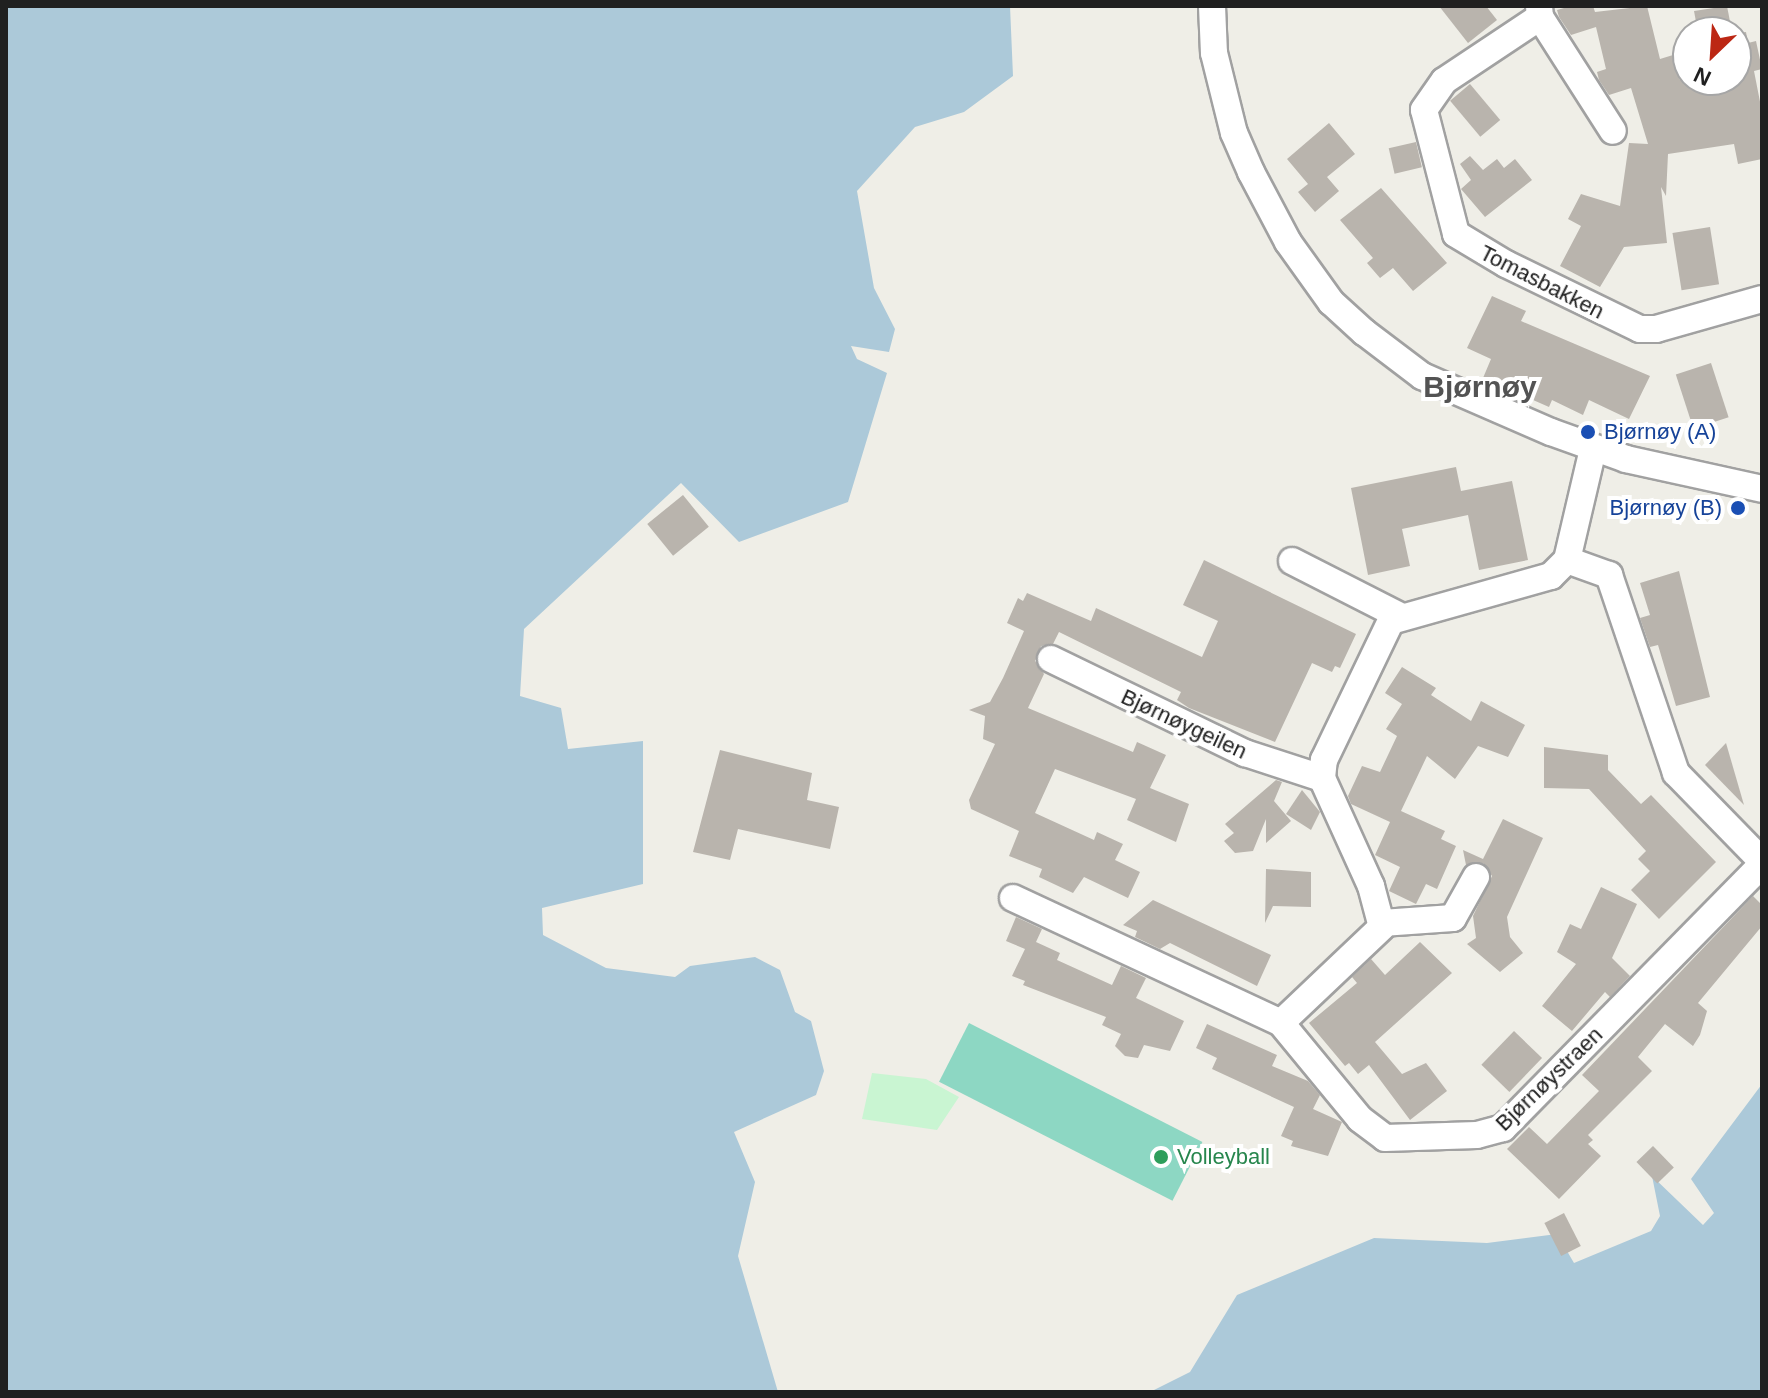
<!DOCTYPE html>
<meta charset="utf-8">
<style>
body{margin:0}
#map{position:relative;width:1768px;height:1398px;overflow:hidden;background:#efeee7;font-family:Arial,sans-serif}
div>[style]{position:absolute}
.park>*{inset:0;background:#c9f5d2}
.pitch>*{inset:0;background:#8dd7c3;transform-origin:0 0}
.water>*{inset:0;background:#acc9d9}
.building>*{inset:0;background:#b9b4ad;transform-origin:0 0}
.roads{filter:drop-shadow(2px 0 #a1a1a1) drop-shadow(-2px 0 #a1a1a1) drop-shadow(0 2px #a1a1a1) drop-shadow(0 -2px #a1a1a1)}
.minor>*{height:26px;margin:-13px;padding:0 13px;transform-origin:13px;border-radius:13px;background:#fff}
.dots>*{width:22px;height:22px;translate:-50% -50%;box-sizing:border-box;border:4px solid #fff;border-radius:50%}
span{translate:-50% -50%;white-space:nowrap;text-align:center;line-height:1.15;-webkit-text-stroke:8px #fff;paint-order:stroke}
.street-label{font-size:22px;color:#202020}
.transit-label{font-size:22px;color:#164399}
.left{translate:0 -50%;text-align:left}
.right{translate:-100% -50%;text-align:right}
.leisure-label{font-size:22px;color:#27864d}
.district-label{font-size:30px;color:#535353;font-weight:700}
.frame{position:absolute;inset:0;border:8px solid #202020;pointer-events:none}
.north{position:absolute;left:1672px;top:16px;width:80px;height:80px;box-sizing:border-box;background:#fff;border:2px solid #a6a6a6;border-radius:50%;rotate:205deg;font-size:22px;font-weight:700;line-height:32px;text-align:center;color:#202020}
.north::after{content:'';display:block;margin:auto;width:28px;height:36px;background:#bc2714;clip-path:polygon(50% 0,100% 100%,50% 72%,0 100%)}
</style>
<div id="map">
<div class="park">
<div style="clip-path:polygon(872px 1073px,926px 1079px,959px 1097px,937px 1130px,862px 1119px)"></div>
</div>
<div class="pitch">
<div style="left:969px;top:1023px;width:262px;height:66px;rotate:27deg"></div>
</div>
<div class="water">
<div style="clip-path:polygon(6px 6px,1010px 6px,1013px 76px,964px 112px,915px 127px,857px 191px,874px 288px,895px 329px,889px 352px,851px 346px,857px 359px,887px 373px,848px 502px,739px 542px,681px 483px,524px 629px,520px 696px,561px 708px,568px 749px,643px 741px,643px 884px,542px 908px,543px 935px,606px 968px,675px 977px,690px 966px,755px 957px,780px 970px,795px 1012px,811px 1021px,824px 1071px,816px 1095px,734px 1132px,755px 1182px,738px 1256px,778px 1392px,6px 1392px)"></div>
<div style="clip-path:polygon(1762px 1084px,1762px 1392px,1150px 1392px,1190px 1372px,1237px 1295px,1374px 1238px,1487px 1243px,1557px 1234px,1574px 1263px,1651px 1231px,1660px 1216px,1652px 1176px,1703px 1225px,1714px 1213px,1691px 1179px)"></div>
</div>
<div class="building">
<div style="clip-path:polygon(1439px 6px,1486px 6px,1497px 20px,1468px 43px)"></div>
<div style="clip-path:polygon(1571px 6px,1593px 6px,1595px 12px,1647px 6px,1660px 59px,1673px 55px,1680px 80px,1736px 80px,1736px 33px,1746px 32px,1748px 43px,1756px 41px,1762px 69px,1754px 71px,1762px 112px,1762px 159px,1738px 164px,1734px 144px,1668px 154px,1666px 196px,1661px 187px,1667px 243px,1624px 247px,1600px 287px,1560px 266px,1581px 226px,1568px 219px,1581px 194px,1620px 206px,1629px 143px,1648px 144px,1631px 88px,1609px 95px,1599px 80px,1597px 72px,1606px 69px,1596px 27px,1571px 35px,1559px 17px,1557px 10px)"></div>
<div style="clip-path:polygon(1727px 6px,1732px 32px,1698px 32px,1694px 11px)"></div>
<div style="left:1470px;top:84px;width:47px;height:26px;rotate:50deg"></div>
<div style="clip-path:polygon(1329px 123px,1355px 154px,1327px 177px,1339px 191px,1315px 212px,1298px 192px,1308px 184px,1287px 159px)"></div>
<div style="left:1416px;top:142px;width:26px;height:28px;rotate:77deg"></div>
<div style="clip-path:polygon(1470px 156px,1483px 170px,1497px 159px,1504px 168px,1515px 159px,1532px 180px,1485px 217px,1461px 189px,1471px 180px,1460px 164px)"></div>
<div style="clip-path:polygon(1381px 188px,1447px 263px,1413px 291px,1393px 268px,1380px 278px,1367px 263px,1373px 258px,1340px 220px)"></div>
<div style="left:1710px;top:227px;width:58px;height:38px;rotate:81deg"></div>
<div style="clip-path:polygon(1492px 296px,1526px 311px,1521px 321px,1650px 376px,1629px 419px,1589px 400px,1583px 415px,1552px 400px,1549px 407px,1483px 378px,1491px 359px,1467px 348px)"></div>
<div style="left:1711px;top:363px;width:57px;height:37px;rotate:72deg"></div>
<div style="clip-path:polygon(1456px 467px,1461px 491px,1512px 481px,1528px 560px,1479px 570px,1468px 515px,1402px 529px,1410px 566px,1368px 575px,1351px 488px)"></div>
<div style="left:683px;top:495px;width:41px;height:46px;rotate:51deg"></div>
<div style="clip-path:polygon(1204px 560px,1356px 634px,1340px 668px,1335px 666px,1332px 672px,1312px 663px,1275px 742px,1189px 708px,1177px 700px,1181px 692px,1059px 632px,1053px 644px,1041px 646px,1035px 661px,1044px 674px,1028px 708px,1133px 752px,1137px 742px,1166px 755px,1150px 788px,1189px 804px,1176px 842px,1127px 820px,1136px 799px,1055px 769px,1035px 813px,1094px 840px,1097px 832px,1123px 844px,1115px 860px,1140px 872px,1128px 898px,1084px 877px,1073px 893px,1039px 877px,1042px 869px,1009px 856px,1019px 831px,971px 809px,969px 800px,995px 744px,983px 739px,985px 716px,969px 710px,990px 702px,1003px 678px,1024px 631px,1007px 623px,1018px 598px,1023px 601px,1027px 593px,1091px 621px,1096px 608px,1202px 657px,1218px 621px,1183px 605px)"></div>
<div style="clip-path:polygon(1679px 571px,1710px 697px,1676px 706px,1658px 645px,1650px 647px,1640px 618px,1650px 615px,1640px 583px)"></div>
<div style="clip-path:polygon(1402px 667px,1436px 688px,1431px 695px,1471px 721px,1481px 701px,1525px 725px,1508px 757px,1478px 746px,1455px 779px,1427px 756px,1401px 811px,1445px 831px,1441px 839px,1456px 846px,1437px 889px,1426px 884px,1416px 904px,1389px 891px,1400px 867px,1375px 855px,1390px 822px,1351px 804px,1348px 796px,1362px 766px,1380px 772px,1397px 736px,1386px 729px,1402px 704px,1385px 693px)"></div>
<div style="clip-path:polygon(1726px 743px,1744px 805px,1705px 765px)"></div>
<div style="clip-path:polygon(1544px 747px,1608px 755px,1608px 770px,1641px 804px,1651px 795px,1716px 862px,1659px 919px,1631px 890px,1650px 871px,1638px 859px,1646px 851px,1589px 789px,1544px 788px)"></div>
<div style="clip-path:polygon(720px 750px,812px 773px,807px 800px,839px 807px,830px 849px,738px 829px,730px 860px,693px 852px)"></div>
<div style="clip-path:polygon(1276px 780px,1282px 782px,1274px 801px,1291px 821px,1266px 843px,1266px 819px,1253px 851px,1235px 853px,1224px 841px,1234px 833px,1225px 824px)"></div>
<div style="clip-path:polygon(1302px 790px,1320px 812px,1311px 830px,1286px 814px)"></div>
<div style="clip-path:polygon(1503px 819px,1543px 838px,1507px 917px,1510px 937px,1523px 953px,1500px 972px,1467px 944px,1476px 938px,1473px 916px,1492px 876px,1483px 863px,1466px 865px,1463px 850px,1483px 859px)"></div>
<div style="clip-path:polygon(1266px 869px,1311px 872px,1311px 907px,1273px 906px,1265px 923px)"></div>
<div style="clip-path:polygon(1601px 887px,1637px 904px,1612px 958px,1630px 976px,1610px 997px,1605px 992px,1572px 1031px,1542px 1006px,1576px 964px,1557px 952px,1570px 924px,1581px 929px)"></div>
<div style="clip-path:polygon(1753px 896px,1762px 905px,1762px 926px,1698px 1003px,1707px 1011px,1700px 1035px,1693px 1046px,1665px 1024px,1638px 1057px,1652px 1071px,1588px 1135px,1593px 1140px,1588px 1144px,1601px 1156px,1559px 1199px,1507px 1149px,1529px 1127px,1547px 1144px,1599px 1091px,1582px 1075px)"></div>
<div style="clip-path:polygon(1153px 900px,1271px 955px,1257px 986px,1170px 943px,1160px 949px,1135px 937px,1137px 931px,1123px 925px)"></div>
<div style="clip-path:polygon(1016px 917px,1042px 929px,1036px 942px,1060px 953px,1057px 960px,1112px 985px,1121px 966px,1146px 978px,1136px 998px,1184px 1021px,1170px 1051px,1144px 1045px,1138px 1058px,1125px 1056px,1115px 1046px,1121px 1034px,1102px 1025px,1106px 1017px,1023px 985px,1025px 981px,1012px 976px,1025px 949px,1006px 941px)"></div>
<div style="clip-path:polygon(1420px 942px,1452px 973px,1375px 1042px,1402px 1074px,1426px 1063px,1447px 1091px,1410px 1120px,1369px 1065px,1358px 1074px,1349px 1063px,1345px 1066px,1309px 1023px,1357px 983px,1352px 977px,1371px 959px,1385px 975px)"></div>
<div style="clip-path:polygon(1207px 1024px,1277px 1055px,1272px 1066px,1308px 1081px,1320px 1095px,1313px 1109px,1342px 1122px,1328px 1156px,1291px 1146px,1293px 1141px,1281px 1136px,1294px 1107px,1212px 1069px,1217px 1058px,1196px 1048px)"></div>
<div style="left:1514px;top:1031px;width:39px;height:47px;rotate:44deg"></div>
<div style="left:1653px;top:1146px;width:30px;height:23px;rotate:46deg"></div>
<div style="left:1564px;top:1213px;width:37px;height:22px;rotate:63deg"></div>
</div>
<div class="roads">
<div class="minor">
<div style="left:1212px;top:6px;width:47px;rotate:87.6deg"></div>
<div style="left:1214px;top:53px;width:82px;rotate:76deg"></div>
<div style="left:1234px;top:133px;width:43px;rotate:66.4deg"></div>
<div style="left:1251px;top:172px;width:79px;rotate:62.1deg"></div>
<div style="left:1288px;top:242px;width:74px;rotate:54.4deg"></div>
<div style="left:1331px;top:302px;width:45px;rotate:42.3deg"></div>
<div style="left:1364px;top:332px;width:73px;rotate:37.2deg"></div>
<div style="left:1422px;top:376px;width:141px;rotate:23.5deg"></div>
<div style="left:1551px;top:432px;width:80px;rotate:19.8deg"></div>
<div style="left:1626px;top:459px;width:139px;rotate:12.4deg"></div>
<div style="left:1539px;top:6px;width:11px;rotate:85deg"></div>
<div style="left:1540px;top:17px;width:115px;rotate:146.3deg"></div>
<div style="left:1444px;top:81px;width:35px;rotate:125deg"></div>
<div style="left:1424px;top:110px;width:128px;rotate:75.5deg"></div>
<div style="left:1456px;top:234px;width:58px;rotate:31deg"></div>
<div style="left:1506px;top:264px;width:149px;rotate:25.9deg"></div>
<div style="left:1640px;top:329px;width:16px"></div>
<div style="left:1656px;top:329px;width:110px;rotate:-15.8deg"></div>
<div style="left:1540px;top:17px;width:135px;rotate:57.4deg"></div>
<div style="left:1593px;top:449px;width:114px;rotate:103.2deg"></div>
<div style="left:1567px;top:560px;width:45px;rotate:19.7deg"></div>
<div style="left:1609px;top:575px;width:209px;rotate:71.3deg"></div>
<div style="left:1676px;top:773px;width:123px;rotate:45.7deg"></div>
<div style="left:1292px;top:561px;width:121px;rotate:27deg"></div>
<div style="left:1051px;top:659px;width:216px;rotate:25.9deg"></div>
<div style="left:1245px;top:753px;width:81px;rotate:18deg"></div>
<div style="left:1322px;top:778px;width:119px;rotate:65.6deg"></div>
<div style="left:1371px;top:886px;width:42px;rotate:75deg"></div>
<div style="left:1382px;top:927px;width:139px;rotate:136.5deg"></div>
<div style="left:1322px;top:778px;width:18px;rotate:-84deg"></div>
<div style="left:1324px;top:760px;width:154px;rotate:-64.3deg"></div>
<div style="left:1391px;top:621px;width:166px;rotate:-15.7deg"></div>
<div style="left:1551px;top:576px;width:23px;rotate:-45deg"></div>
<div style="left:1013px;top:898px;width:296px;rotate:25deg"></div>
<div style="left:1281px;top:1023px;width:124px;rotate:50.5deg"></div>
<div style="left:1360px;top:1119px;width:31px;rotate:37deg"></div>
<div style="left:1385px;top:1138px;width:92px;rotate:-1.9deg"></div>
<div style="left:1477px;top:1135px;width:27px;rotate:-15deg"></div>
<div style="left:1503px;top:1128px;width:370px;rotate:-45.5deg"></div>
<div style="left:1382px;top:923px;width:71px;rotate:-4deg"></div>
<div style="left:1453px;top:918px;width:47px;rotate:-60.7deg"></div>
</div>
</div>
<div class="dots">
<div style="left:1588px;top:432px;background:#1a4fb4"></div>
<div style="left:1738px;top:508px;background:#1a4fb4"></div>
<div style="left:1161px;top:1157px;background:#2e9e5b"></div>
</div>
<div class="street-label">
<span style="left:1542px;top:282px;rotate:27deg">Tomasbakken</span>
<span style="left:1184px;top:724px;rotate:25deg">Bjørnøygeilen</span>
<span style="left:1549px;top:1079px;rotate:-44deg">Bjørnøystraen</span>
</div>
<div class="transit-label">
<span class="left" style="left:1604px;top:432px">Bjørnøy (A)</span>
<span class="right" style="left:1722px;top:508px">Bjørnøy (B)</span>
</div>
<div class="leisure-label">
<span class="left" style="left:1177px;top:1157px">Volleyball</span>
</div>
<div class="district-label">
<span style="left:1480px;top:387px">Bjørnøy</span>
</div>
<div class="frame"></div>
<div class="north">N</div>
</div>
